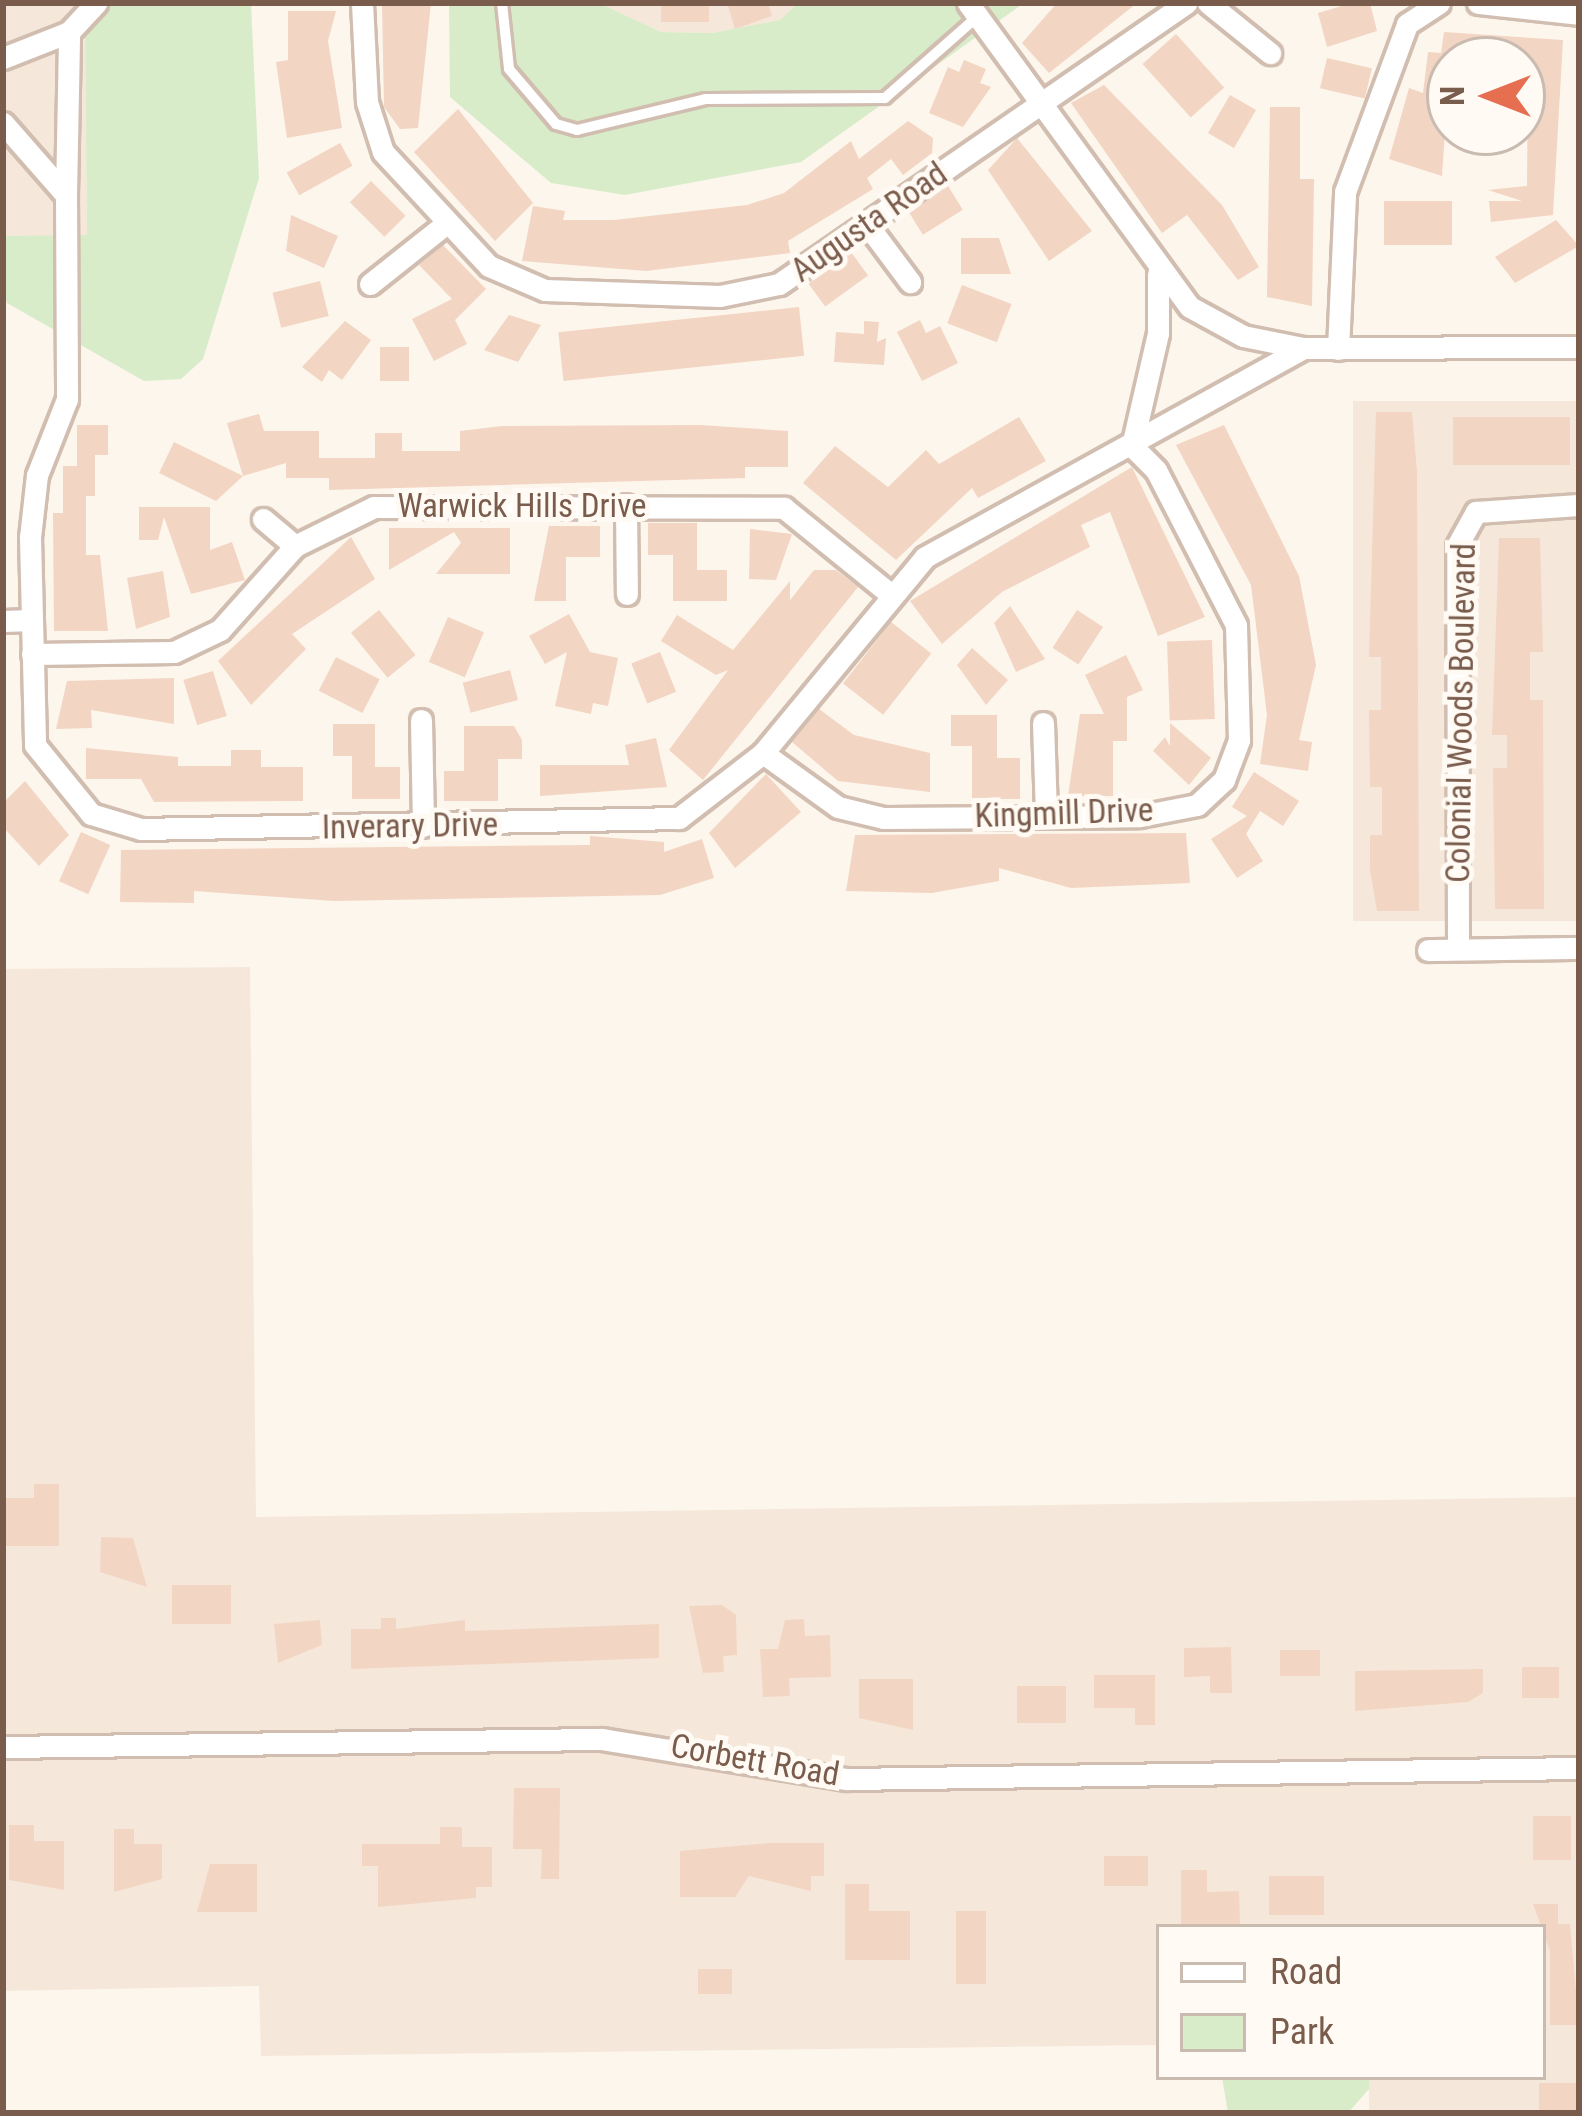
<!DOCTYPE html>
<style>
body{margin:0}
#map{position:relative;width:1582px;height:2116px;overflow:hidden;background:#fdf6ec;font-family:"Roboto Condensed",sans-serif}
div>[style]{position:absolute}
.residential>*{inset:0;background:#f5e8da;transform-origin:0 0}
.green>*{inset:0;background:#d8ecc9}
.building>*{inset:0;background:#f3d5c3;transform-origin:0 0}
.roads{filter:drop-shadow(3px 0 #d1beb0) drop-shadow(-3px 0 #d1beb0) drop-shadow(0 3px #d1beb0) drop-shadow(0 -3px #d1beb0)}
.service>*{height:10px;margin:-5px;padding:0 5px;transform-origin:5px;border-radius:5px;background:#fff}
.minor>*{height:21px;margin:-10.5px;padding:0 10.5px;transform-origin:10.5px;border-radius:10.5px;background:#fff}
span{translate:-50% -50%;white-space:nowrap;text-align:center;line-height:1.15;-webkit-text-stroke:10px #fffaf3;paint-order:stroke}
.street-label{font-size:33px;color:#7a5c4d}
.frame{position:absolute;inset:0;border:6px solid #7a5c4d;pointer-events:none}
.legend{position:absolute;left:1156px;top:1924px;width:390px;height:156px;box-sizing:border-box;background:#fffaf3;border:3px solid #cabbb1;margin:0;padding:15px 21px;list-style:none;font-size:36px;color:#7a5c4d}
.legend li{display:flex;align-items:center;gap:24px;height:60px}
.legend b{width:60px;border:3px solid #cabbb1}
.north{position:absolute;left:1426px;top:36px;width:120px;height:120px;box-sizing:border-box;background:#fffaf3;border:3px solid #cabbb1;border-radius:50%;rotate:270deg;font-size:33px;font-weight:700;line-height:48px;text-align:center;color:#7a5c4d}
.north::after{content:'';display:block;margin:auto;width:42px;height:54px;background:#e76f51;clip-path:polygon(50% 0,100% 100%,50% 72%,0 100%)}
</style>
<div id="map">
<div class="residential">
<div style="clip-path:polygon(3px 3px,112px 3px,85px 34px,87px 236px,3px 236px)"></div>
<div style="clip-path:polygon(599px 3px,798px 3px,781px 20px,712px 33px,661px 32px)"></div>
<div style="left:1579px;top:401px;width:520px;height:226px;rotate:90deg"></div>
<div style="clip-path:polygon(250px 967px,256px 1517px,1579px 1497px,1579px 2113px,1369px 2113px,1369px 2077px,1543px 2077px,1543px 1927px,1159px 1927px,1159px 2045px,261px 2056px,259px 1986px,3px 1991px,3px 969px)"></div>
</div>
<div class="green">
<div style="clip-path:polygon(112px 3px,251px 3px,259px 178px,203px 359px,181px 379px,144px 381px,7px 303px,3px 290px,3px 236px,87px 235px,85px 34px)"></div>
<div style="clip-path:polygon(449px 3px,599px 3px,661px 32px,712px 33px,780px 20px,798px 3px,1024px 3px,801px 162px,625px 195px,551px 183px,450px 97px)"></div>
<div style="clip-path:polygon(1222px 2077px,1369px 2077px,1369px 2089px,1348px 2113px,1228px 2113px)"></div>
</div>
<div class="building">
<div style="clip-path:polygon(382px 3px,431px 3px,418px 128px,400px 129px,384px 107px)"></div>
<div style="left:661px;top:3px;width:48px;height:19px"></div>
<div style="clip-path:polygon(727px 3px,768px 3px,772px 16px,735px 29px)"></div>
<div style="clip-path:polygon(1057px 3px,1137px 3px,1049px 73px,1022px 43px)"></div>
<div style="clip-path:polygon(1352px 3px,1370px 3px,1377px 31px,1327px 47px,1318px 13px)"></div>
<div style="clip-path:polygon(288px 11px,336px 11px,328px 41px,342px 128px,287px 138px,276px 62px,288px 60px)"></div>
<div style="clip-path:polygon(1444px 32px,1563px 40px,1553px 215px,1491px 222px,1489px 201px,1522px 201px,1488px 190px,1527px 186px,1528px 60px,1450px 60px,1442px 176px,1389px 159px,1409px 88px,1423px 93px,1428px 52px,1441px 53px)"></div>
<div style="left:1176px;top:34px;width:72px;height:45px;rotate:48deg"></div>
<div style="left:1327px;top:58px;width:46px;height:31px;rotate:13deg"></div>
<div style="clip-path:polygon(964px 60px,986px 69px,980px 83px,991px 87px,963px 127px,929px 113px,948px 67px,959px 72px)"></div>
<div style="clip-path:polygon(1104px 85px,1222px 205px,1259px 267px,1238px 280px,1187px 215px,1162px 233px,1071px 103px)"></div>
<div style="left:1230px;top:95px;width:30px;height:44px;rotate:30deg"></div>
<div style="clip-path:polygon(1270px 107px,1300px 107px,1300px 179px,1314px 179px,1312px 306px,1267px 297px)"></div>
<div style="clip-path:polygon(458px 109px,533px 203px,495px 241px,414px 152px)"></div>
<div style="clip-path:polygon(908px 121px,933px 138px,932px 153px,903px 175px,891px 159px,867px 178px,873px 189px,788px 241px,790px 253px,646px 271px,522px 261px,533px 206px,565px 211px,563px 220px,614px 220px,747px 205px,784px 193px,851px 141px,859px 159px)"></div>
<div style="clip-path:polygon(1017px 138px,1092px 231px,1049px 261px,988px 170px)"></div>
<div style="left:340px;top:143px;width:26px;height:61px;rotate:61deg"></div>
<div style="left:371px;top:181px;width:49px;height:30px;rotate:45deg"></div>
<div style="left:948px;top:186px;width:28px;height:47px;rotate:58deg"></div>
<div style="left:1384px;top:201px;width:68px;height:44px"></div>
<div style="clip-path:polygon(291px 215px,338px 236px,324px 268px,286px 251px)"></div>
<div style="clip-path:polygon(1556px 220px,1579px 246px,1515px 283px,1495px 257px)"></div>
<div style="clip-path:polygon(961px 238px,999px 238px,1011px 274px,961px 274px)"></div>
<div style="clip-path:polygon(443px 245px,486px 289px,455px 320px,467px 344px,434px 361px,412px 319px,452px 299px,419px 265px)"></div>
<div style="left:851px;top:252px;width:29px;height:53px;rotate:54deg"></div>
<div style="left:320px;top:281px;width:36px;height:49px;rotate:76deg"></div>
<div style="left:962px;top:285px;width:53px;height:41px;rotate:21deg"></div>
<div style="left:799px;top:307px;width:49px;height:242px;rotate:84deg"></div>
<div style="clip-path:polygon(509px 315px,541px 325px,518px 362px,484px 350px)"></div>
<div style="clip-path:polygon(920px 320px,926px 333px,940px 326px,958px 363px,922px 381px,897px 332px)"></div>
<div style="clip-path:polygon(345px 321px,371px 340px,342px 380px,329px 370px,322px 382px,302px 367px)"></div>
<div style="clip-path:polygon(864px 321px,879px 322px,877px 342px,886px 338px,884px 365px,834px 362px,836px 332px,864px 334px)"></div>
<div style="left:380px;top:347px;width:29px;height:34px"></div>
<div style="clip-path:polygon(1376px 412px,1412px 412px,1417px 472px,1419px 911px,1377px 911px,1370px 870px,1370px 835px,1382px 835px,1382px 787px,1370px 787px,1369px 710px,1381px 710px,1381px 657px,1369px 657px)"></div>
<div style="clip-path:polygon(259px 414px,264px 431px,319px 431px,319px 458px,375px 458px,375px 433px,402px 433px,402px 451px,460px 451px,460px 431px,502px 426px,700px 425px,788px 431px,788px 467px,745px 467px,745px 478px,329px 490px,329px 478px,286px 478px,286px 463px,243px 476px,227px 423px)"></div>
<div style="clip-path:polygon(1019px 417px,1046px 461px,978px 498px,972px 488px,896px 560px,803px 483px,835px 446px,888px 487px,926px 450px,939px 464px)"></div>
<div style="left:1453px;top:417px;width:117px;height:48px"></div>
<div style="clip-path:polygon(77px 425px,108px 425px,108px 455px,95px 455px,95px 496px,86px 496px,86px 555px,100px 555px,108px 631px,54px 631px,53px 513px,63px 513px,63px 466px,77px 466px)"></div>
<div style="clip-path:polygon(1224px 425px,1299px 576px,1316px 665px,1299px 740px,1312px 742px,1308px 771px,1260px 764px,1267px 715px,1251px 585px,1176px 445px)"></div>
<div style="clip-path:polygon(174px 442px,243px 476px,216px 501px,159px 473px)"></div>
<div style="clip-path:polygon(1132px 467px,1205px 617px,1158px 636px,1110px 512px,1081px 525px,1090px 547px,1002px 592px,942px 644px,910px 601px)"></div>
<div style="clip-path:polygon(139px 507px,210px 507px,210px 550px,232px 542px,245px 580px,191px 594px,164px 517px,158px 540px,139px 540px)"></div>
<div style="clip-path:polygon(648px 523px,697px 523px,697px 570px,727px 570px,727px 601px,673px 601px,673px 555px,648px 555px)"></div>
<div style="clip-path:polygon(549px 526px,600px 526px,600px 557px,566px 557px,566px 601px,534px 601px)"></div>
<div style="clip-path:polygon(389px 528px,510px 528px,510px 574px,436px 574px,461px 543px,454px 532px,389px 570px)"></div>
<div style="clip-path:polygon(750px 529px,792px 534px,776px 580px,749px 579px)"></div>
<div style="clip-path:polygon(351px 537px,375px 579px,292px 634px,306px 649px,251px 705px,218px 661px)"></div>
<div style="clip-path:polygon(1499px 538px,1540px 538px,1543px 652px,1530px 652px,1530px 700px,1543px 700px,1544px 909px,1495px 909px,1493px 768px,1507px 768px,1507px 735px,1492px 735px)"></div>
<div style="clip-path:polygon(814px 570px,836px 570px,858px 587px,703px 780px,669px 750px,728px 670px,716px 675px,661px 641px,677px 615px,733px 650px,790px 581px,790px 600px)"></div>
<div style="clip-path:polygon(163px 571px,170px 617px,136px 629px,127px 578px)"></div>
<div style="clip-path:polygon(1010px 606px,1045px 659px,1016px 672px,994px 623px)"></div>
<div style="left:379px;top:610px;width:58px;height:36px;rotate:51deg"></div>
<div style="left:1077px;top:610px;width:31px;height:45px;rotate:33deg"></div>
<div style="clip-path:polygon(569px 614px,590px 652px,618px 658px,608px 706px,593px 703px,591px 714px,555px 706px,567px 652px,545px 664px,529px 636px)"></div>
<div style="left:448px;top:617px;width:39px;height:49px;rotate:23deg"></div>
<div style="left:891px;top:622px;width:51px;height:78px;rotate:38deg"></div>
<div style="left:1212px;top:640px;width:79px;height:45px;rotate:88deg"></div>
<div style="clip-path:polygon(972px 648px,1008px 680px,986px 705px,957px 665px)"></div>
<div style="left:660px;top:652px;width:43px;height:31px;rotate:68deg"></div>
<div style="clip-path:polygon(1126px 655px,1143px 690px,1127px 697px,1127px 741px,1113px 741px,1113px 796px,1068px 796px,1080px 714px,1104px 714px,1085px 675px)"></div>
<div style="left:336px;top:657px;width:49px;height:38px;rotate:27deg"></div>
<div style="left:510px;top:670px;width:31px;height:49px;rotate:75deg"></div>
<div style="left:213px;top:671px;width:47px;height:31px;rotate:73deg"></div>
<div style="clip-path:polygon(174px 678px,174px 724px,91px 710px,92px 728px,56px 729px,67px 681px)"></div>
<div style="clip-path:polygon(819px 709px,854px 735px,930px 753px,930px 792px,838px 781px,792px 742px)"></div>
<div style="clip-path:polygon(951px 715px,997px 715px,997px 758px,1020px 758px,1020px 799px,972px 799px,972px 746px,951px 746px)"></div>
<div style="clip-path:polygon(1170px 723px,1211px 758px,1189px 785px,1153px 751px,1165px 737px,1170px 746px)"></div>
<div style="clip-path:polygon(333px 724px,375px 724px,375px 767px,400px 767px,400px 799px,352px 799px,352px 756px,333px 756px)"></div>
<div style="clip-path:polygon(464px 726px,514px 726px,522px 740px,522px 759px,498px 759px,498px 801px,444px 801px,444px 771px,464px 771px)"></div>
<div style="clip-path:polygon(656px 738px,667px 787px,540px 796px,540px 765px,629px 765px,625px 745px)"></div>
<div style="clip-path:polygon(86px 748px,178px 757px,178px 766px,231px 766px,231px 750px,261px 750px,261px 767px,303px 767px,303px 801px,154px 802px,141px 779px,86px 779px)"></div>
<div style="clip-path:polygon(1254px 772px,1299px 801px,1283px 826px,1260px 811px,1246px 834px,1263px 861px,1237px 878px,1211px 839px,1247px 816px,1232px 807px)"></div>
<div style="clip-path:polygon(766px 774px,801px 812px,735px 868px,709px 833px)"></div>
<div style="clip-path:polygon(25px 781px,69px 835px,39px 866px,3px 827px,3px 803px)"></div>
<div style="left:81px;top:832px;width:32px;height:54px;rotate:24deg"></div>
<div style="clip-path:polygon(1186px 833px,1190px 883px,1071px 888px,999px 868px,999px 881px,932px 893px,846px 891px,855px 835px)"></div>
<div style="clip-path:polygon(590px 836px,664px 842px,664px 852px,702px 839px,714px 878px,660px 895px,334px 901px,194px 891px,194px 903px,120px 902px,121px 850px,590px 845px)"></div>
<div style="clip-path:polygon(34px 1484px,59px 1484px,59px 1546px,3px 1546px,3px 1498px,34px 1498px)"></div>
<div style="clip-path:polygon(101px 1537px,133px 1538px,147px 1587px,100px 1572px)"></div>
<div style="left:172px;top:1585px;width:59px;height:39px"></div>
<div style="clip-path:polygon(722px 1605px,736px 1615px,737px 1655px,723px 1656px,724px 1672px,703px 1673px,689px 1606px)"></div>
<div style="clip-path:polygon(381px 1618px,396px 1618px,396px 1629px,465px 1620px,465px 1631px,659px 1624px,659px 1658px,351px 1669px,351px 1629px,381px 1629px)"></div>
<div style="clip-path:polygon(804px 1619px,805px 1636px,830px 1635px,831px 1677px,789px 1678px,790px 1696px,763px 1697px,760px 1649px,778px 1649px,785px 1620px)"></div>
<div style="clip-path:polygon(320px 1620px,322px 1645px,278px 1663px,274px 1624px)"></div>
<div style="clip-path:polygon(1231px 1647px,1232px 1693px,1210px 1693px,1210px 1676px,1184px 1677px,1184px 1648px)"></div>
<div style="left:1280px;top:1650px;width:40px;height:26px"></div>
<div style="left:1522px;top:1667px;width:37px;height:31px"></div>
<div style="clip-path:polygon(1483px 1669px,1483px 1693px,1468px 1702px,1355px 1711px,1355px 1671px)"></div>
<div style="clip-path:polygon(1094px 1675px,1155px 1675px,1155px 1725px,1135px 1725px,1135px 1708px,1094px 1708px)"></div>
<div style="clip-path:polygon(859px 1679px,913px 1679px,913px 1730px,859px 1718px)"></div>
<div style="left:1066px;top:1686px;width:37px;height:49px;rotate:90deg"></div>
<div style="clip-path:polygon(514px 1788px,560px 1788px,559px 1879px,541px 1879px,542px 1849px,513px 1849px)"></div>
<div style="left:1533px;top:1816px;width:38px;height:44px"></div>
<div style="clip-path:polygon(9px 1825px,34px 1825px,34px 1841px,64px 1841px,64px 1890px,9px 1880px)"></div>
<div style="clip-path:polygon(440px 1827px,462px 1827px,462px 1847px,492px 1847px,492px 1887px,476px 1887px,476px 1898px,378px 1907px,378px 1866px,362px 1866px,362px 1844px,440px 1844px)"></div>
<div style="clip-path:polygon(114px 1829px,134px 1829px,134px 1844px,162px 1844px,162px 1879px,114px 1892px)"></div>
<div style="clip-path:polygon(770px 1843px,824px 1843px,824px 1876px,811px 1876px,811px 1891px,749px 1876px,735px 1897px,680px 1897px,680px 1851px)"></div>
<div style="left:1104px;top:1856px;width:44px;height:30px"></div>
<div style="clip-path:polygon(210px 1864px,257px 1864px,257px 1912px,197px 1912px)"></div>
<div style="clip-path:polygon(1181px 1870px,1207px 1870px,1207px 1892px,1239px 1891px,1240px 1927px,1181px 1927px)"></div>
<div style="left:1269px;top:1876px;width:55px;height:39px"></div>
<div style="clip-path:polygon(845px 1884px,869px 1884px,869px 1911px,910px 1911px,910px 1960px,845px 1960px)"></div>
<div style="clip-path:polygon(1533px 1904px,1558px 1904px,1558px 1924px,1570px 1924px,1579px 2025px,1550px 2025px,1550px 1951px)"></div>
<div style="left:956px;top:1911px;width:30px;height:73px"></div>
<div style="left:698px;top:1969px;width:34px;height:25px"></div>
<div style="left:1539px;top:2083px;width:40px;height:30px"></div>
</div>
<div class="roads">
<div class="service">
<div style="left:502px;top:3px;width:66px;rotate:83.9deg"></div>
<div style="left:509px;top:69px;width:72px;rotate:49.5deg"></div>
<div style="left:556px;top:124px;width:22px;rotate:16deg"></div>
<div style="left:577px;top:130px;width:133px;rotate:-13.5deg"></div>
<div style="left:706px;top:99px;width:179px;rotate:-0.3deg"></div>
<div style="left:885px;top:98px;width:124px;rotate:-41.4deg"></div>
</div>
<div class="minor">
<div style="left:362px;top:3px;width:99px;rotate:87.1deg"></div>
<div style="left:367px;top:102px;width:52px;rotate:72.3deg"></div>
<div style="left:383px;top:152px;width:156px;rotate:47.1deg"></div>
<div style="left:489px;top:266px;width:61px;rotate:23.2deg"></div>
<div style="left:545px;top:290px;width:175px;rotate:2deg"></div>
<div style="left:720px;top:296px;width:60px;rotate:-11.5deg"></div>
<div style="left:779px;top:284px;width:495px;rotate:-34.6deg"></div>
<div style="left:968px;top:3px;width:376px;rotate:53.9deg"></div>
<div style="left:1190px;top:307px;width:60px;rotate:28.7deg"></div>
<div style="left:1243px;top:336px;width:61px;rotate:11.3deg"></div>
<div style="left:1303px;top:348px;width:276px;rotate:-0.2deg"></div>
<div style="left:1208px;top:3px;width:80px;rotate:38.9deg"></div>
<div style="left:1478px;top:3px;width:102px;rotate:6.2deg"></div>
<div style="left:3px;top:58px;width:71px;rotate:-21.5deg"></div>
<div style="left:69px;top:32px;width:40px;rotate:-47deg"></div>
<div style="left:3px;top:123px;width:96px;rotate:48.8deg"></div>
<div style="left:66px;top:195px;width:204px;rotate:89.7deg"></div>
<div style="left:67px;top:399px;width:82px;rotate:111.5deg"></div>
<div style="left:37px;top:475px;width:62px;rotate:96.4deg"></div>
<div style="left:30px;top:537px;width:208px;rotate:88.6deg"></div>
<div style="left:35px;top:745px;width:89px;rotate:50.9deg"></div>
<div style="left:91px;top:814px;width:52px;rotate:16.7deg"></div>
<div style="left:141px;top:829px;width:538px;rotate:-1.17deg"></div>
<div style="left:679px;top:818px;width:106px;rotate:-37.7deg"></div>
<div style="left:763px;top:753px;width:254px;rotate:-50.4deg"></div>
<div style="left:925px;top:557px;width:432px;rotate:-28.9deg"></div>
<div style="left:66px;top:195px;width:163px;rotate:-88.9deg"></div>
<div style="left:866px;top:223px;width:74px;rotate:53.3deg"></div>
<div style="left:370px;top:284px;width:93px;rotate:-38.5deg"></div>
<div style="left:1338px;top:349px;width:157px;rotate:-87.4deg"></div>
<div style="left:1345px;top:192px;width:179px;rotate:-69.7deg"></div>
<div style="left:1407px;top:24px;width:38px;rotate:-33deg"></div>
<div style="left:626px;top:505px;width:89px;rotate:89.4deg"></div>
<div style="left:263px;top:519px;width:42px;rotate:40.2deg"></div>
<div style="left:3px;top:621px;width:29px;rotate:-2deg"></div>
<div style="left:32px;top:654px;width:142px;rotate:-0.8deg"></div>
<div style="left:174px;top:652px;width:51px;rotate:-25.6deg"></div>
<div style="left:220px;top:630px;width:113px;rotate:-48.2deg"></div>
<div style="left:295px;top:546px;width:88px;rotate:-26.3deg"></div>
<div style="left:374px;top:507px;width:410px;rotate:0.1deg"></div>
<div style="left:784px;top:508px;width:135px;rotate:39deg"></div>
<div style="left:421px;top:720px;width:106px;rotate:88.9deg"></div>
<div style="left:1043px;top:723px;width:92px;rotate:88.1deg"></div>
<div style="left:763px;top:753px;width:92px;rotate:35.8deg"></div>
<div style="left:838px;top:807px;width:46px;rotate:13.7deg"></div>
<div style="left:883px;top:818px;width:257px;rotate:-0.4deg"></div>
<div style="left:1140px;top:816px;width:58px;rotate:-10.9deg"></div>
<div style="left:1197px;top:805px;width:37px;rotate:-43deg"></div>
<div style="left:1224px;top:780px;width:43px;rotate:-69.4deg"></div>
<div style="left:1239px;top:740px;width:115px;rotate:-91.5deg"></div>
<div style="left:1236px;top:625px;width:174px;rotate:-117.3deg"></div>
<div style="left:1156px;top:470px;width:34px;rotate:-135deg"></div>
<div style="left:1132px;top:446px;width:116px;rotate:-77deg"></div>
<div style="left:1158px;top:333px;width:59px;rotate:-90deg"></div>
<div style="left:1458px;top:949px;width:403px;rotate:-90.1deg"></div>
<div style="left:1457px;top:546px;width:39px;rotate:-61deg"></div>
<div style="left:1476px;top:512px;width:103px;rotate:-3.9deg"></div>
<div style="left:1428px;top:950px;width:151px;rotate:-0.8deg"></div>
<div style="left:3px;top:1747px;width:599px;rotate:-0.77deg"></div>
<div style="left:602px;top:1739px;width:248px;rotate:9.3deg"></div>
<div style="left:847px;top:1779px;width:732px;rotate:-0.86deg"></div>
</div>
</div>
<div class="street-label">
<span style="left:869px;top:222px;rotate:-35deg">Augusta Road</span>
<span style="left:522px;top:506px">Warwick Hills Drive</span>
<span style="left:1461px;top:713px;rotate:-89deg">Colonial Woods Boulevard</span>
<span style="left:1064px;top:813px;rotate:-2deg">Kingmill Drive</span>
<span style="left:410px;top:826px;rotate:-1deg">Inverary Drive</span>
<span style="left:755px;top:1760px;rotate:10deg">Corbett Road</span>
</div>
<div class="frame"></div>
<ul class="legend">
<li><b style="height:15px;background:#fff"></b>Road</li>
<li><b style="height:33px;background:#d8ecc9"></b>Park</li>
</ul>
<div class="north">N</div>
</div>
